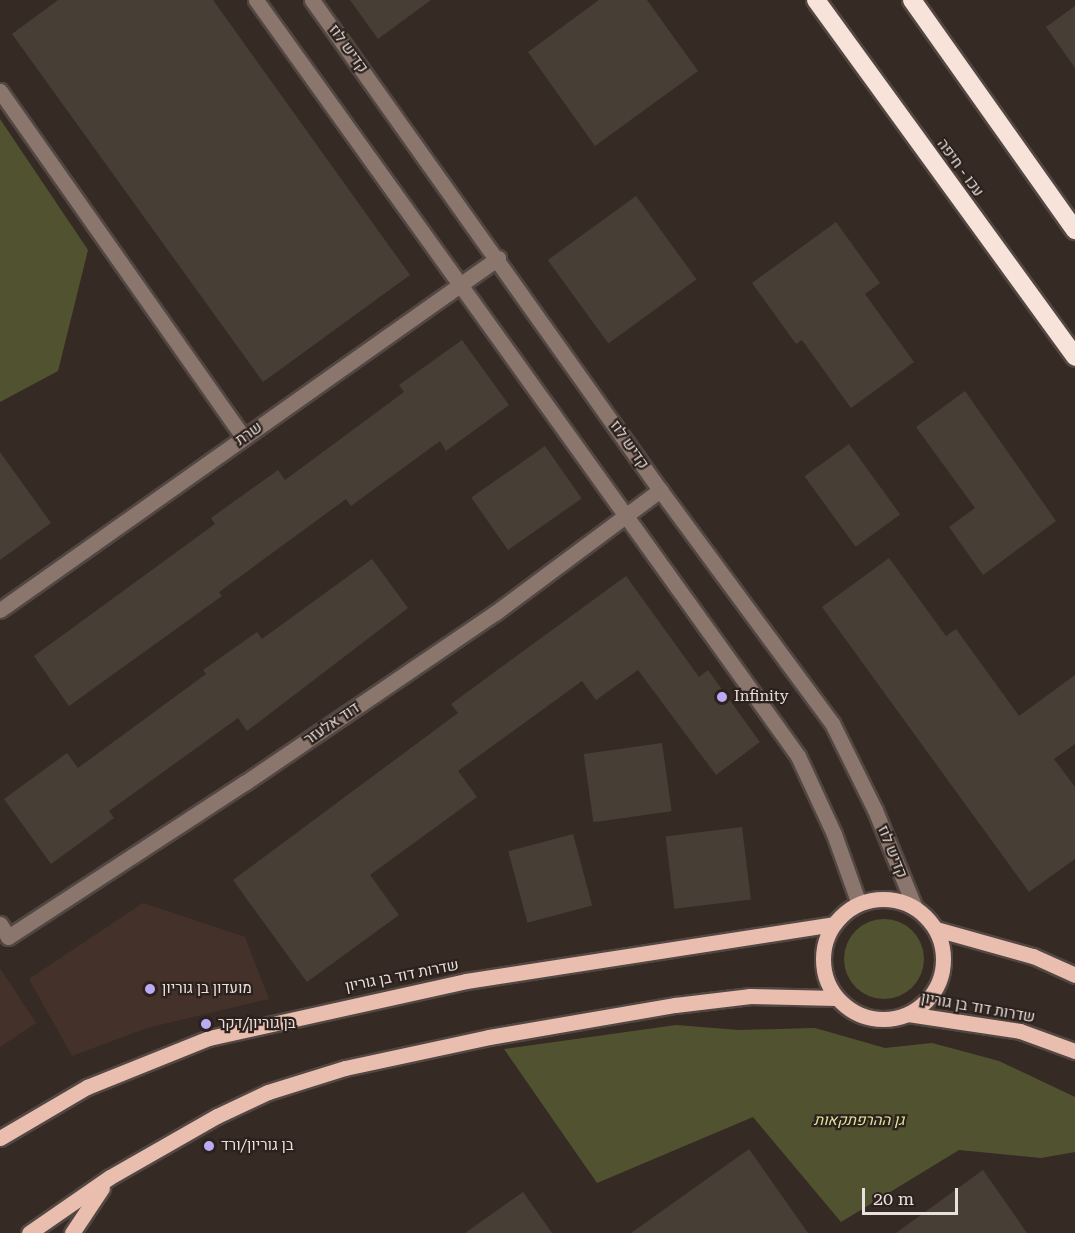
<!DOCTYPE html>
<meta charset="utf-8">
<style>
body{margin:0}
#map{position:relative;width:1075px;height:1233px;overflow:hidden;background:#362a25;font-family:"Roboto Serif",Heebo,serif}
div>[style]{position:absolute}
.built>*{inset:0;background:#44312a}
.green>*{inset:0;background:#515330}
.round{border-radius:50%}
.building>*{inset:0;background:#473f35;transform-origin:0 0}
.roads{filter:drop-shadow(2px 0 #524742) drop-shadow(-2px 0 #524742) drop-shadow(0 2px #524742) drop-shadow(0 -2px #524742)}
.minor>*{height:15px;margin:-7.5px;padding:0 7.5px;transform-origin:7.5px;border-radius:7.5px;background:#8b766e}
.major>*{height:15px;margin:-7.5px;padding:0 7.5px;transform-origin:7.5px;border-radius:7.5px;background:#eabeae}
.major>.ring{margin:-7.5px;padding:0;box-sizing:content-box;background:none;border:15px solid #eabeae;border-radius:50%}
.highway>*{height:18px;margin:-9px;padding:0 9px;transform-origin:9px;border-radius:9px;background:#f8e3db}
.dots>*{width:16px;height:16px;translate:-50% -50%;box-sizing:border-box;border:3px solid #2c211c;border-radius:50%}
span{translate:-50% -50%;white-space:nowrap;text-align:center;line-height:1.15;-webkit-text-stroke:4.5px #2c211c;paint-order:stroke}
.street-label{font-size:15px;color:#e8e0dc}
.poi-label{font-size:15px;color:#e8e0dc}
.left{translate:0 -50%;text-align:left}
.park-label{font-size:15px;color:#e1e69b;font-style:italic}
.scale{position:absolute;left:862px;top:1188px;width:96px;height:27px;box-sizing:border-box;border:3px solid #e8e0dc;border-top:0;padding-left:8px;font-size:18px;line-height:21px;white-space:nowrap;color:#e8e0dc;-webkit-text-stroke:4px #2c211c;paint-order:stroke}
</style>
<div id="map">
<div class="built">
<div style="clip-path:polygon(143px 903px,245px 937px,269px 999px,147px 1028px,72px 1056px,29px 979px)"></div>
<div style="clip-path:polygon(0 968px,36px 1023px,0 1047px)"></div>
</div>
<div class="green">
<div style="clip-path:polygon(0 119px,88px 250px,58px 371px,0 402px)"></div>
<div class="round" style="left:844px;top:919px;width:80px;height:80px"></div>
<div style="clip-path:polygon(676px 1025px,739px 1030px,815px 1028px,885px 1048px,932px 1043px,999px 1061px,1075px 1097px,1075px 1152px,1041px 1158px,959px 1150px,841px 1222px,753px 1117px,597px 1183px,504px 1049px)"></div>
</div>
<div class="building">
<div style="clip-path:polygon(58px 0,213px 0,410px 275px,263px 382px,12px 34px)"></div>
<div style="clip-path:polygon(350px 0,431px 0,378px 39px)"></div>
<div style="clip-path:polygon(599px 0,647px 0,698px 71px,595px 146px,528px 52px)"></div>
<div style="clip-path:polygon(1075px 6px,1075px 68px,1046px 27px)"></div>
<div style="left:636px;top:196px;width:103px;height:109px;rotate:54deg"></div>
<div style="clip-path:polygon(836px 222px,880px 283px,865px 294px,914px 362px,851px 408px,802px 340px,796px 344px,752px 283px)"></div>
<div style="clip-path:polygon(462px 340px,509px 405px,446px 451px,440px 441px,351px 506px,346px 499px,219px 592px,222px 596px,69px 706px,34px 656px,215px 524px,211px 518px,278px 470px,285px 480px,404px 392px,399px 385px)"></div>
<div style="clip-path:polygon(965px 391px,1056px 521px,983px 575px,949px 527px,975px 508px,916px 427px)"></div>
<div style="left:849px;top:444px;width:87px;height:55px;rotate:54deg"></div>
<div style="left:545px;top:446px;width:64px;height:90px;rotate:55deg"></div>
<div style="clip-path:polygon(0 452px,51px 523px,0 560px)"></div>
<div style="clip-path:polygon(889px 558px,946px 636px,956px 629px,1019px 716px,1075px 675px,1075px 744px,1054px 759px,1075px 787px,1075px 859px,1029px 892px,822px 607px)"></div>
<div style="clip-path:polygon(372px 559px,408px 608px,247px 731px,238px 718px,109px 811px,114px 818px,51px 864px,4px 799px,67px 753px,78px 768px,206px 674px,203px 670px,257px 632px,262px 639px)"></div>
<div style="clip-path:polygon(626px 576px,699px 677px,708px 670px,760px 742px,716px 775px,638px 670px,596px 700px,582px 681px,458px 771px,477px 797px,370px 875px,399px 915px,307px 982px,233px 880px,458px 713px,451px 704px)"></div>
<div style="left:662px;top:743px;width:69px;height:79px;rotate:82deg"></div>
<div style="left:742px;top:827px;width:73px;height:77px;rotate:83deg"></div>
<div style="left:573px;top:834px;width:74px;height:67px;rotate:75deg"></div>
<div style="clip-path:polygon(749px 1149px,808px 1233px,631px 1233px)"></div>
<div style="clip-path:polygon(983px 1170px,1027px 1233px,896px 1233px)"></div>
<div style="clip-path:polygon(523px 1192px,552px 1233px,465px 1233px)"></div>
</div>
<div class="roads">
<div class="minor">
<div style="left:256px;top:0;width:930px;rotate:54.36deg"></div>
<div style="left:798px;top:756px;width:86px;rotate:65.2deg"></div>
<div style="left:834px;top:834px;width:74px;rotate:70.3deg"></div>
<div style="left:312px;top:0;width:601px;rotate:54.62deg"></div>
<div style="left:660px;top:490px;width:290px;rotate:53.6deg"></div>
<div style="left:832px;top:723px;width:97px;rotate:63.7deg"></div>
<div style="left:875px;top:810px;width:106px;rotate:67.8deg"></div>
<div style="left:0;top:91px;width:424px;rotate:54.9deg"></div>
<div style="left:0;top:610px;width:610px;rotate:-35.25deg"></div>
<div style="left:0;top:924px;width:15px;rotate:58deg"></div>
<div style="left:8px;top:937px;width:284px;rotate:-33.1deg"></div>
<div style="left:246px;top:782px;width:301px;rotate:-34.2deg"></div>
<div style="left:495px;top:613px;width:206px;rotate:-36.7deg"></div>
</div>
<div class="major">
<div class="ring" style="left:823px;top:899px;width:105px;height:105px"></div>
<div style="left:936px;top:929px;width:101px;rotate:15.6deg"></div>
<div style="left:1033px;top:956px;width:46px;rotate:24.3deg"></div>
<div style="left:908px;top:1014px;width:113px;rotate:8.6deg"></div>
<div style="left:1020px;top:1031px;width:59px;rotate:20deg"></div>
<div style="left:0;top:1138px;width:101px;rotate:-30.4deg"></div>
<div style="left:87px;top:1087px;width:131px;rotate:-21.9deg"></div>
<div style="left:209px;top:1038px;width:263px;rotate:-12.5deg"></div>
<div style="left:466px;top:981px;width:372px;rotate:-8.8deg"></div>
<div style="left:29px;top:1233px;width:98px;rotate:-34.7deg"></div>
<div style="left:110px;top:1177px;width:123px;rotate:-29.7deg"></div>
<div style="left:217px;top:1116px;width:56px;rotate:-25.2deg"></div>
<div style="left:268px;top:1092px;width:81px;rotate:-17.3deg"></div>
<div style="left:345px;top:1068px;width:147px;rotate:-12.1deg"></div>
<div style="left:489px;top:1037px;width:189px;rotate:-9.8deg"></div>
<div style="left:675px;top:1005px;width:76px;rotate:-6.8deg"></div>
<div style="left:750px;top:996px;width:87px;rotate:1.3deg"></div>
<div style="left:72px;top:1233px;width:54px;rotate:-56.3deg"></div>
</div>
<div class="highway">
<div style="left:816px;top:0;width:441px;rotate:54deg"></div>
<div style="left:912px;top:0;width:282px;rotate:54.7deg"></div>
</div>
</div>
<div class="dots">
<div style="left:722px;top:697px;background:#bbaaf6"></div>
<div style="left:150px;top:989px;background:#bbaaf6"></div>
<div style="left:206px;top:1024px;background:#bbaaf6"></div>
<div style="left:209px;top:1146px;background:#bbaaf6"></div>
</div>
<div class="street-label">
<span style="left:348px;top:49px;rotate:54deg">קדיש לוז</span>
<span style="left:960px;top:168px;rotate:54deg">עכו - חיפה</span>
<span style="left:249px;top:434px;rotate:-35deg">שרת</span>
<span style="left:629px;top:445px;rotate:55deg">קדיש לוז</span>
<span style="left:332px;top:724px;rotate:-34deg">דוד אלעזר</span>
<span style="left:892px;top:852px;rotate:68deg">קדיש לוז</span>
<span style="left:402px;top:976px;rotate:-11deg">שדרות דוד בן גוריון</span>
<span style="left:978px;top:1008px;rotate:10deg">שדרות דוד בן גוריון</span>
</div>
<div class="poi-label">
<span class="left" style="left:734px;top:697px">Infinity</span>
<span class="left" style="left:162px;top:989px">מועדון בן גוריון</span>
<span class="left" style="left:218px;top:1024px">בן גוריון/דקר</span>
<span class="left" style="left:221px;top:1146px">בן גוריון/ורד</span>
</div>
<div class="park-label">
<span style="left:859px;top:1121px">גן ההרפתקאות</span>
</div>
<div class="scale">20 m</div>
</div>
